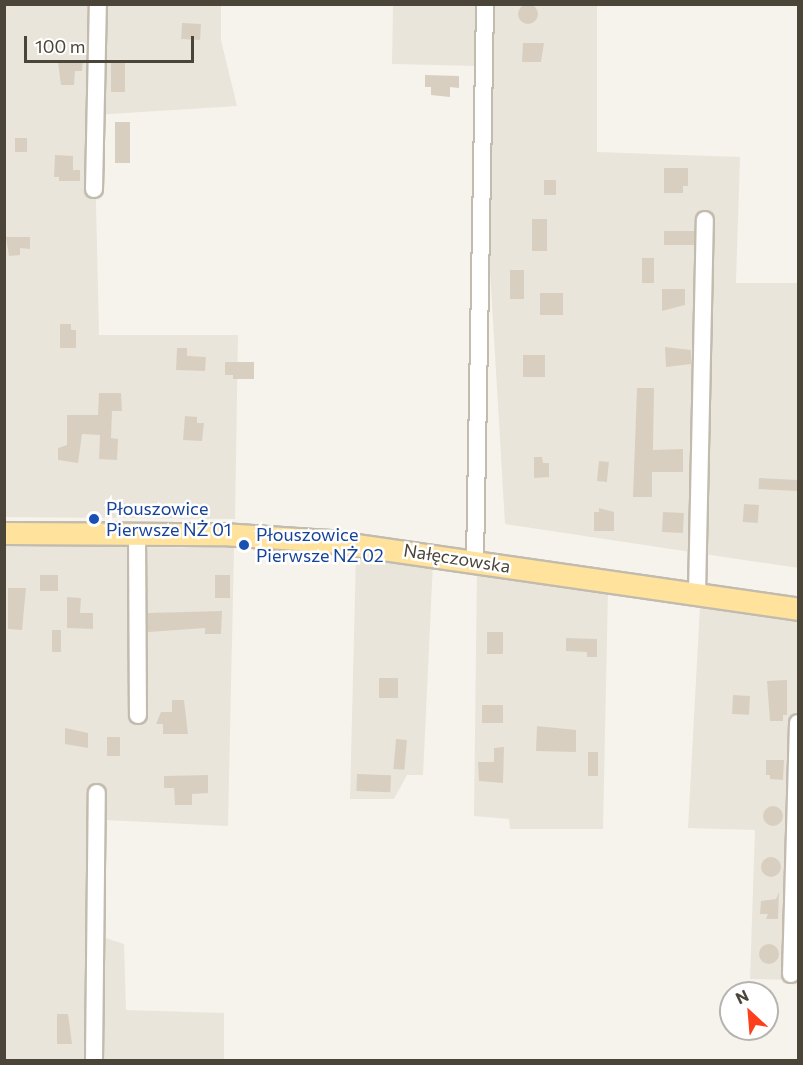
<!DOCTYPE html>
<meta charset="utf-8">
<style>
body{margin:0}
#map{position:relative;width:803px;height:1065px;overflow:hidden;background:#f6f3ec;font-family:Commissioner,sans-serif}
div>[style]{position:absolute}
.residential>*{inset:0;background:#eae5da}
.building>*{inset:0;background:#d8cfc1;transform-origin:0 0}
.round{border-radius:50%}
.roads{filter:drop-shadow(2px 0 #c2bbae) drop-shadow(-2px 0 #c2bbae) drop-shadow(0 2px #c2bbae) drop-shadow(0 -2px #c2bbae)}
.minor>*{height:16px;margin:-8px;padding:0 8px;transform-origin:8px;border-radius:8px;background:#fff}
.major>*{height:21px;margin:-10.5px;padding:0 10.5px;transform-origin:10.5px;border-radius:10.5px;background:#ffe39c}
.dots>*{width:16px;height:16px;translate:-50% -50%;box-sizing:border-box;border:3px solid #fff;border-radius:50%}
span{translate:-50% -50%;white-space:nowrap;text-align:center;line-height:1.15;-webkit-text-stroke:5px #fff;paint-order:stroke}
.transit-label{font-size:18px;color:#164399}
.left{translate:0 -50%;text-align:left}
.street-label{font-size:18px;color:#4b4439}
.frame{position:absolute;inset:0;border:6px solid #4b4439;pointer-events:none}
.north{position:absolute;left:719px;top:981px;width:60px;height:60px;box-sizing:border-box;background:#fff;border:2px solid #b7b4b0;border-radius:50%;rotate:334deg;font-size:16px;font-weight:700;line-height:24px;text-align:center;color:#4b4439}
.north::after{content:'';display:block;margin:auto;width:21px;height:27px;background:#fc3f1d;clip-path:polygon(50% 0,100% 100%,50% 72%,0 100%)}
.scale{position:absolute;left:24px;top:36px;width:170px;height:27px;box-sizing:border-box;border:3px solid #4b4439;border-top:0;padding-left:8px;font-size:18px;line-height:21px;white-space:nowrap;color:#4b4439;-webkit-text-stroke:4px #fff;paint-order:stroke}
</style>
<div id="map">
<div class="residential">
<div style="clip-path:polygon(5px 5px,221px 5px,221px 40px,237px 106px,94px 115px,99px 335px,238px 335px,235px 519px,5px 517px)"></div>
<div style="clip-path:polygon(393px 5px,597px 5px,597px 152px,740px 157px,736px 283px,798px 283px,798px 568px,505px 524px,478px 66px,392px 64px)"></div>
<div style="clip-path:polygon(5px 546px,234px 548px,228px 826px,104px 820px,102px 937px,124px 944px,126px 1010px,224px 1013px,224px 1060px,5px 1060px)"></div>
<div style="clip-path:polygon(356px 553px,433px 562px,423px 775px,407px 775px,394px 799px,350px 799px)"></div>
<div style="clip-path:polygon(477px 567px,608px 592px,603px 829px,510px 829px,509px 819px,474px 816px)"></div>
<div style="clip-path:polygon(700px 606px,798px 621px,798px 937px,795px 980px,750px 979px,755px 830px,688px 828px)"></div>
</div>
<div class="building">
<div class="round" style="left:518px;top:4px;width:20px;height:20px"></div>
<div style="left:182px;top:23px;width:19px;height:16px;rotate:3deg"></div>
<div style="clip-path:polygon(523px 43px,544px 43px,541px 62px,522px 62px)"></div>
<div style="clip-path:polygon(83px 60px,82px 71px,75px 71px,74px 85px,61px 85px,58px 62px)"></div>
<div style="left:111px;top:61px;width:14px;height:31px"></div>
<div style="clip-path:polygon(425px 75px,459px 76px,459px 88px,450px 87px,450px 97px,431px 95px,431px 87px,425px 87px)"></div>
<div style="left:115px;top:122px;width:15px;height:41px"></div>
<div style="left:15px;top:138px;width:12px;height:14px"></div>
<div style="clip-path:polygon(55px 155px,73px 156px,73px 170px,80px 170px,80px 181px,59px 181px,59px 177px,54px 177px)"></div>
<div style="clip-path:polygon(664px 168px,688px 168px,688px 186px,683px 186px,683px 193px,664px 193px)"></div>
<div style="left:544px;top:180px;width:12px;height:15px"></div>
<div style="left:532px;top:219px;width:15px;height:32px"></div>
<div style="left:664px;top:231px;width:30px;height:14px"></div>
<div style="clip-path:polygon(6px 237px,30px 237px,30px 249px,20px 248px,20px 255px,9px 256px)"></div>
<div style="left:642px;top:258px;width:12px;height:25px"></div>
<div style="left:510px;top:270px;width:14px;height:29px"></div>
<div style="clip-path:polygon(662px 289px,685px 289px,685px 305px,662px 311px)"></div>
<div style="left:540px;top:293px;width:23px;height:22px"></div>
<div style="clip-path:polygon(60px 324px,71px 324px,71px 330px,76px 330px,76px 348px,60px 348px)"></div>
<div style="clip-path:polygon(665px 347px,691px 350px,691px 364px,666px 367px)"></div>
<div style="clip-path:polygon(177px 348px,187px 348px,187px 356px,206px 357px,205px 371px,176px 370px)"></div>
<div style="left:523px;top:355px;width:22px;height:22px"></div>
<div style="clip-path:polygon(225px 362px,254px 362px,254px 379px,233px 379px,233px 375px,225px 375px)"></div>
<div style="clip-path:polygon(637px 388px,654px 388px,653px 450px,683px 449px,683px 472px,652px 472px,652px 497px,633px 497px)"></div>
<div style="clip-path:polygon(99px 393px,121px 393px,122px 411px,112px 411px,111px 438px,118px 439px,117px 460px,99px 459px,100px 435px,82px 434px,78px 463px,58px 460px,58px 448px,67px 445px,67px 415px,98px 415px)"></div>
<div style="clip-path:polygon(185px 416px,197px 417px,197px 423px,204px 423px,202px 441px,183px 440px)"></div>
<div style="clip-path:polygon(534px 457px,542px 457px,543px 463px,549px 463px,549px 477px,534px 478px)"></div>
<div style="left:599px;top:461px;width:10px;height:20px;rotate:6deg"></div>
<div style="left:759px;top:478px;width:39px;height:11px;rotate:3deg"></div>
<div style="left:744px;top:504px;width:15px;height:18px;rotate:4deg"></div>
<div style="clip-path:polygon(599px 508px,614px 512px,614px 531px,594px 531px,594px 512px,599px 512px)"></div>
<div style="left:663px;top:512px;width:21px;height:20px;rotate:3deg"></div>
<div style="left:40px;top:575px;width:18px;height:16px"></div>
<div style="left:230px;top:575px;width:23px;height:15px;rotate:90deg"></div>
<div style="clip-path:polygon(8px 588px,26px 588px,22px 630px,8px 629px)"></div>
<div style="clip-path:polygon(67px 597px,81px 598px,80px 613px,93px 613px,93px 629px,67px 628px)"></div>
<div style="clip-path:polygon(222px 611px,221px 634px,205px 634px,205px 628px,148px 632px,148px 613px)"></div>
<div style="left:52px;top:630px;width:9px;height:22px"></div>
<div style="left:487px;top:632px;width:16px;height:22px"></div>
<div style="clip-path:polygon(566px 638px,597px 639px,597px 657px,587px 657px,587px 652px,566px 651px)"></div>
<div style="left:379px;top:678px;width:19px;height:20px"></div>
<div style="clip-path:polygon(787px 680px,787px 715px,783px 715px,783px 721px,770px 721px,767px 681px)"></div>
<div style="left:733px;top:695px;width:17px;height:19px;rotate:3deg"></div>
<div style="clip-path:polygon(172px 700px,184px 700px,188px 734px,163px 734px,163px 724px,156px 724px,161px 712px,172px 712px)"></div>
<div style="left:482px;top:705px;width:21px;height:18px"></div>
<div style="clip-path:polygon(537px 726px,576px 730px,576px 752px,536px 751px)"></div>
<div style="clip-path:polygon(65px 728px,88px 733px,88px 748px,65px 744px)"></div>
<div style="left:107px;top:737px;width:13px;height:19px"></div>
<div style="left:396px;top:739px;width:11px;height:30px;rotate:5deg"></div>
<div style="clip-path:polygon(504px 747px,503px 783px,479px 781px,478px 762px,494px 762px,494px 748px)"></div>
<div style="left:588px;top:752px;width:10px;height:24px"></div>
<div style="clip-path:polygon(766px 760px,784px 760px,783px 780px,770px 779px,770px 775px,766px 775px)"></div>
<div style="left:357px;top:774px;width:34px;height:17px;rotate:2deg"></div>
<div style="clip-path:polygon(208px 775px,208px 793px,192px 794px,192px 805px,175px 805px,174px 788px,164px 788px,164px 776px)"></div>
<div class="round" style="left:763px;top:806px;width:20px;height:20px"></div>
<div class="round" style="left:761px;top:857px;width:20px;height:20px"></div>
<div style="clip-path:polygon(779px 892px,778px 919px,766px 919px,768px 914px,760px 914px,761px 901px,776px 899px)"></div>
<div class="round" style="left:759px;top:944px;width:20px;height:20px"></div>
<div style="clip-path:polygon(57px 1014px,68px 1014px,72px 1044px,57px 1044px)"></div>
</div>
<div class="roads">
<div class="minor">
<div style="left:94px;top:189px;width:185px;rotate:-88.8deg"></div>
<div style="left:137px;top:533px;width:182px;rotate:89.7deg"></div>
<div style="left:475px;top:561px;width:557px;rotate:-88.97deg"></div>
<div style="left:697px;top:594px;width:374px;rotate:-88.8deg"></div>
<div style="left:791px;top:974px;width:251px;rotate:-88.4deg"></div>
<div style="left:94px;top:1060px;width:267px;rotate:-89.4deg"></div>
</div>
<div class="major">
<div style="left:4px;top:533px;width:218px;rotate:0.3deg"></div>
<div style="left:222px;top:534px;width:106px;rotate:3.8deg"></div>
<div style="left:328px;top:541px;width:475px;rotate:8.2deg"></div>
</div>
</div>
<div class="dots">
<div style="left:94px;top:519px;background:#1a4fb4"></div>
<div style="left:244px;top:545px;background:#1a4fb4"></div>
</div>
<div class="transit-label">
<span class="left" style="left:106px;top:519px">Płouszowice<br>Pierwsze NŻ 01</span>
<span class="left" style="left:256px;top:545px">Płouszowice<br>Pierwsze NŻ 02</span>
</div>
<div class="street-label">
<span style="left:457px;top:558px;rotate:9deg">Nałęczowska</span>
</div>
<div class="frame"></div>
<div class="north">N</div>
<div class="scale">100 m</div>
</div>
